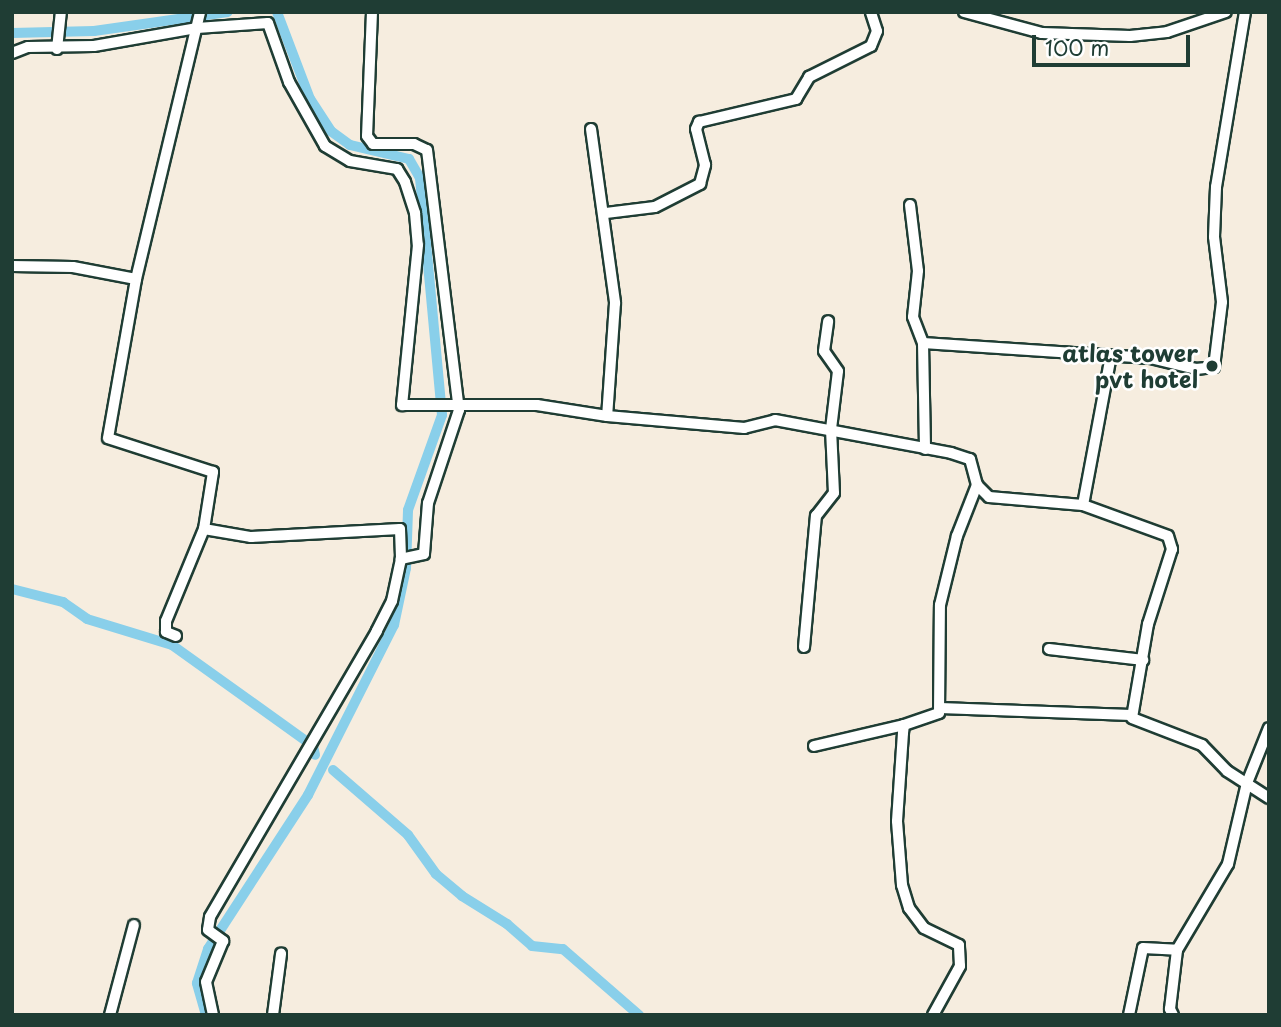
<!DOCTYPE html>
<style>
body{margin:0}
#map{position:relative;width:1281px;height:1027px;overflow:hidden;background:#f6eddf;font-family:"Playpen Sans",sans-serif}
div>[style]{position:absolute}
.canal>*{height:10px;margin:-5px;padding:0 5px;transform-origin:5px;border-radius:5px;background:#89cfea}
.roads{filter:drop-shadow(2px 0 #1f3d34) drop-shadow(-2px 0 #1f3d34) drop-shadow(0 2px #1f3d34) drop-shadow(0 -2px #1f3d34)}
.street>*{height:10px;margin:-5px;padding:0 5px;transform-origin:5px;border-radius:5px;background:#fff}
.dots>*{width:19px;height:19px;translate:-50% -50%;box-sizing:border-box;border:4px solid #fff;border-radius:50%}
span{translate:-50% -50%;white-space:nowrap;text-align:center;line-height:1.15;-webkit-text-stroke:5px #fff;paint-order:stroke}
.poi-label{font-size:23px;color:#1f3d34;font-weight:700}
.right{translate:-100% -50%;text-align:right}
.frame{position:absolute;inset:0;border:14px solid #1f3d34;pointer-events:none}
.scale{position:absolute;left:1032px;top:35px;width:158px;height:32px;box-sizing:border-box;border:4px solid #1f3d34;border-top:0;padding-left:9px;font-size:21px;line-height:24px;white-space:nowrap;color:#1f3d34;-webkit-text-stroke:5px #fff;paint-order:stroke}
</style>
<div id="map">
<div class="canal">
<div style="left:12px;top:33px;width:82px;rotate:-1.4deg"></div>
<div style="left:94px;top:31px;width:135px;rotate:-8.1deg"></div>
<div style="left:12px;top:589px;width:53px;rotate:14.3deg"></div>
<div style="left:63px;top:602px;width:29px;rotate:35deg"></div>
<div style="left:87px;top:619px;width:89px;rotate:17deg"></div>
<div style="left:172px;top:645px;width:173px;rotate:35.6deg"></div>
<div style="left:313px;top:746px;width:9px;rotate:77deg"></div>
<div style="left:333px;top:770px;width:99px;rotate:40.9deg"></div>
<div style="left:408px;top:835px;width:48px;rotate:54.3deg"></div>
<div style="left:436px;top:874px;width:34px;rotate:40deg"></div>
<div style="left:462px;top:896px;width:53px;rotate:31.9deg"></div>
<div style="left:507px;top:924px;width:33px;rotate:41deg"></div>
<div style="left:532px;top:946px;width:31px;rotate:6deg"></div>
<div style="left:563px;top:949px;width:101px;rotate:41deg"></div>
<div style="left:206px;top:1015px;width:33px;rotate:-106deg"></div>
<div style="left:197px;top:983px;width:36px;rotate:-72deg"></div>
<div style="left:208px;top:949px;width:184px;rotate:-57deg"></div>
<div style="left:308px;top:795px;width:191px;rotate:-63.2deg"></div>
<div style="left:394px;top:625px;width:58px;rotate:-78.1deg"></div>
<div style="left:406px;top:568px;width:58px;rotate:-88deg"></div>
<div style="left:408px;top:510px;width:101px;rotate:-70.3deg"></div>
<div style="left:442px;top:415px;width:238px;rotate:-95.3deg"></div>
<div style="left:420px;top:178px;width:22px;rotate:-120deg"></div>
<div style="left:409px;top:159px;width:61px;rotate:-166.7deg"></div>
<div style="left:350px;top:145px;width:24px;rotate:-144deg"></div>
<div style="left:331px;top:131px;width:38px;rotate:-123deg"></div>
<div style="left:310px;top:99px;width:93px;rotate:-110.8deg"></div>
</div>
<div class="roads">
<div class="street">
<div style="left:372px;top:12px;width:124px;rotate:92.3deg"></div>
<div style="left:367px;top:136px;width:10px;rotate:53deg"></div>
<div style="left:373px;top:144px;width:41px"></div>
<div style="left:414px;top:144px;width:14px;rotate:25deg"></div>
<div style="left:427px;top:150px;width:262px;rotate:83deg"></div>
<div style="left:459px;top:410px;width:98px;rotate:108.4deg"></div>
<div style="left:428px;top:503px;width:51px;rotate:94.5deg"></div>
<div style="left:424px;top:554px;width:24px;rotate:168deg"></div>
<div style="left:964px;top:12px;width:81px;rotate:15.1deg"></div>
<div style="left:1042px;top:33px;width:88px;rotate:2deg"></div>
<div style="left:1130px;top:36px;width:37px;rotate:-6deg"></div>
<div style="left:1167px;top:32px;width:62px;rotate:-18.7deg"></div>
<div style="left:57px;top:49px;width:37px;rotate:-84deg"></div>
<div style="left:12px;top:53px;width:17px;rotate:-21deg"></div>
<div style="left:28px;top:47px;width:66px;rotate:-0.9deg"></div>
<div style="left:94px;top:46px;width:105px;rotate:-9.9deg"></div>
<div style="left:197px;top:28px;width:71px;rotate:-4deg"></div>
<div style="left:268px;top:23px;width:63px;rotate:70.4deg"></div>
<div style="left:289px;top:82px;width:73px;rotate:60.6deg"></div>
<div style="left:325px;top:146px;width:29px;rotate:31deg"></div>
<div style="left:350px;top:161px;width:48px;rotate:9.7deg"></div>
<div style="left:397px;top:169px;width:15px;rotate:58deg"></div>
<div style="left:405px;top:182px;width:33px;rotate:72deg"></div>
<div style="left:415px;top:213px;width:32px;rotate:85deg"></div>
<div style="left:418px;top:245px;width:161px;rotate:95.7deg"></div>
<div style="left:402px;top:405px;width:135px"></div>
<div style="left:537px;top:405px;width:71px;rotate:8.9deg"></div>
<div style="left:591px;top:129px;width:176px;rotate:82.1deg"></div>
<div style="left:615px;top:303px;width:113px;rotate:94deg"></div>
<div style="left:607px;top:416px;width:138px;rotate:5deg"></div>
<div style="left:744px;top:428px;width:32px;rotate:-14deg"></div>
<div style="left:775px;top:420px;width:179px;rotate:10.6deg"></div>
<div style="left:951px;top:453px;width:20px;rotate:18deg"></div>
<div style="left:970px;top:459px;width:27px;rotate:75deg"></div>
<div style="left:977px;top:485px;width:17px;rotate:45deg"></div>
<div style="left:989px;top:497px;width:94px;rotate:4.9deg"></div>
<div style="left:1083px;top:505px;width:90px;rotate:20deg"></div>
<div style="left:1168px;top:536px;width:14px;rotate:73deg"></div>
<div style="left:1172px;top:549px;width:79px;rotate:107.7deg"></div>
<div style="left:1148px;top:624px;width:95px;rotate:99.7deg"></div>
<div style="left:1132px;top:718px;width:75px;rotate:21.1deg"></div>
<div style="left:1202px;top:745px;width:36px;rotate:46deg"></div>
<div style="left:1227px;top:771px;width:50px;rotate:32.7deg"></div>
<div style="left:910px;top:205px;width:66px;rotate:83.1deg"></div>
<div style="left:918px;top:271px;width:46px;rotate:96.2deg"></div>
<div style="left:913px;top:317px;width:28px;rotate:69deg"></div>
<div style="left:923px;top:343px;width:106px;rotate:88.9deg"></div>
<div style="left:606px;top:213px;width:49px;rotate:-7deg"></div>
<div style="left:655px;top:207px;width:51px;rotate:-27.1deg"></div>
<div style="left:700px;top:184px;width:20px;rotate:-75deg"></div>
<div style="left:705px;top:165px;width:37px;rotate:-104deg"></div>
<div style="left:696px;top:129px;width:8px;rotate:-67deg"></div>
<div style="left:699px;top:122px;width:100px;rotate:-13.3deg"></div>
<div style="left:796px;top:99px;width:26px;rotate:-59deg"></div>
<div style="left:809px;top:77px;width:69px;rotate:-26.6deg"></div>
<div style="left:871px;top:46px;width:16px;rotate:-68deg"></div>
<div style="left:877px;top:31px;width:20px;rotate:-108deg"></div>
<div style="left:12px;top:266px;width:61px;rotate:0.9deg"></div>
<div style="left:73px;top:267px;width:64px;rotate:10.8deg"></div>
<div style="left:923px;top:343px;width:227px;rotate:3.8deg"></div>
<div style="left:1150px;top:358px;width:47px;rotate:13.4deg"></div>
<div style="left:1196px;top:369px;width:18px;rotate:-6deg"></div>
<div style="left:1214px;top:367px;width:65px;rotate:-83deg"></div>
<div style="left:1222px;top:302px;width:65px;rotate:-97deg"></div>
<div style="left:1214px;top:237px;width:50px;rotate:-87.7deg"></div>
<div style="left:1216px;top:187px;width:177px;rotate:-80.6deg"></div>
<div style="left:1083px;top:505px;width:152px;rotate:-79.4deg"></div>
<div style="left:204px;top:529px;width:48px;rotate:9.7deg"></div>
<div style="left:251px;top:537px;width:149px;rotate:-3.1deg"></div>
<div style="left:400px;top:529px;width:30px;rotate:88deg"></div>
<div style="left:401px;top:559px;width:43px;rotate:102.1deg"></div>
<div style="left:392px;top:601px;width:34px;rotate:117deg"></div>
<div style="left:377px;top:631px;width:331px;rotate:120.3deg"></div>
<div style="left:210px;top:917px;width:13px;rotate:99deg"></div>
<div style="left:208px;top:930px;width:19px;rotate:36deg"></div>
<div style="left:223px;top:941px;width:44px;rotate:112.5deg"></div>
<div style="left:206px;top:982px;width:34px;rotate:78deg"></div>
<div style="left:176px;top:636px;width:11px;rotate:-158deg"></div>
<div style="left:166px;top:632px;width:11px;rotate:-90deg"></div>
<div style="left:166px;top:621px;width:100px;rotate:-67.6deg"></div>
<div style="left:204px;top:529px;width:58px;rotate:-81deg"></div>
<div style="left:213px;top:472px;width:110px;rotate:-162.1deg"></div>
<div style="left:108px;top:438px;width:161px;rotate:-80deg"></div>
<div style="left:136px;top:279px;width:275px;rotate:-76.5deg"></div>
<div style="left:804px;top:647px;width:132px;rotate:-84.8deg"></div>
<div style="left:816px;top:516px;width:29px;rotate:-52deg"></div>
<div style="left:834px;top:493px;width:64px;rotate:-92.7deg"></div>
<div style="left:831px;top:429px;width:58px;rotate:-83.1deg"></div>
<div style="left:838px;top:371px;width:24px;rotate:-125deg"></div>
<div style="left:824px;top:351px;width:30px;rotate:-82deg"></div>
<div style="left:1049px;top:649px;width:95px;rotate:6.7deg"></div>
<div style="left:940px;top:708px;width:191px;rotate:2.1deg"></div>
<div style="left:814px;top:746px;width:92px;rotate:-13.1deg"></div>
<div style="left:110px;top:1015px;width:93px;rotate:-75.1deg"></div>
<div style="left:273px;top:1015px;width:62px;rotate:-82.5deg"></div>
<div style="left:933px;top:1015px;width:56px;rotate:-61.1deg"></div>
<div style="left:960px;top:966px;width:21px;rotate:-93deg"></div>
<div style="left:959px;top:945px;width:39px;rotate:-154deg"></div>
<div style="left:924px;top:928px;width:25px;rotate:-127deg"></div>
<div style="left:909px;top:908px;width:24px;rotate:-107deg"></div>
<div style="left:902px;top:885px;width:64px;rotate:-94.5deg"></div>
<div style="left:897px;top:821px;width:88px;rotate:-86.1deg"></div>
<div style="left:903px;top:733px;width:8px;rotate:-83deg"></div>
<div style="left:904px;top:725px;width:37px;rotate:-19deg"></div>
<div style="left:939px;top:713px;width:108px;rotate:-89.5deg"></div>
<div style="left:940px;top:605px;width:71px;rotate:-76.2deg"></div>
<div style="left:957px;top:536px;width:55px;rotate:-68.6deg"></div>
<div style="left:1129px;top:1015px;width:68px;rotate:-78.2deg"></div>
<div style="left:1143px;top:948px;width:34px;rotate:3deg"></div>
<div style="left:1173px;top:1015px;width:7px;rotate:-117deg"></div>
<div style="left:1170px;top:1009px;width:59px;rotate:-83.2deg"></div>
<div style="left:1177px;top:950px;width:100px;rotate:-59.3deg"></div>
<div style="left:1228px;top:864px;width:83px;rotate:-76.8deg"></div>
<div style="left:1247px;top:783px;width:59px;rotate:-68.2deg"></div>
</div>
</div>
<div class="dots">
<div style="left:1212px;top:366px;background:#1f3d34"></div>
</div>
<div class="poi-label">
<span class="right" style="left:1198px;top:366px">atlas tower<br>pvt hotel</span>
</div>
<div class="frame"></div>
<div class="scale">100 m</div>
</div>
